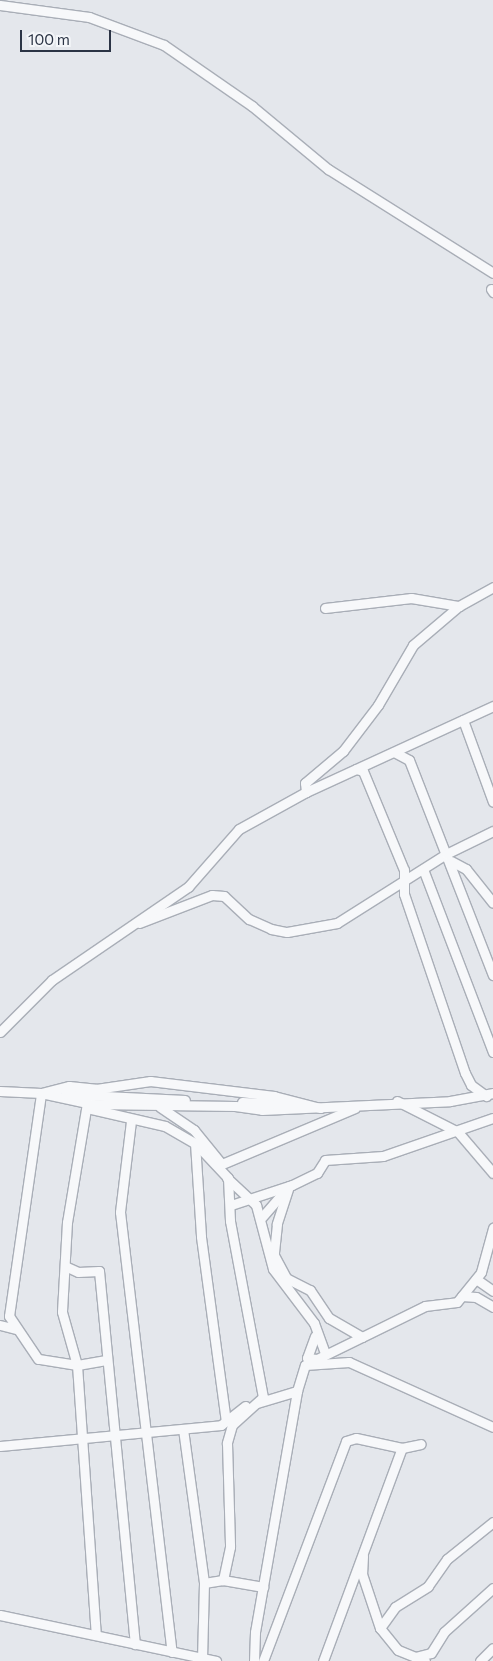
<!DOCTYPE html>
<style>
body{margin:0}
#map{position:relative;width:493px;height:1661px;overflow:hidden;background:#e4e7ec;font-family:Commissioner,sans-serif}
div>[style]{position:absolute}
.roads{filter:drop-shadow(1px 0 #a9aeb7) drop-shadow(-1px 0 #a9aeb7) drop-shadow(0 1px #a9aeb7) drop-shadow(0 -1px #a9aeb7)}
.minor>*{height:9px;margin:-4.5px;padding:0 4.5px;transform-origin:4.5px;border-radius:4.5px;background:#f7f8fa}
span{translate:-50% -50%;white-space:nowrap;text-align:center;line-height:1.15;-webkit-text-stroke:5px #f4f6f9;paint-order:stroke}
.scale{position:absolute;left:20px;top:30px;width:91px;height:22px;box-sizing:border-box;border:2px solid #2b3445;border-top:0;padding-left:6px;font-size:15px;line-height:18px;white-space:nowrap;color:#2b3445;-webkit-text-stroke:4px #f4f6f9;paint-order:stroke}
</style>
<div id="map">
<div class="roads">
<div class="minor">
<div style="left:0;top:5px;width:90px;rotate:7.7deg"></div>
<div style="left:89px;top:17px;width:80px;rotate:20.5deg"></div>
<div style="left:164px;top:45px;width:107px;rotate:34.7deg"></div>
<div style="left:252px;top:106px;width:99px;rotate:39.7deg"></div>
<div style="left:328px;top:169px;width:195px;rotate:32.2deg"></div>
<div style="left:491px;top:289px;width:4px;rotate:56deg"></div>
<div style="left:325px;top:608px;width:87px;rotate:-6.6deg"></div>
<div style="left:411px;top:598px;width:49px;rotate:9.5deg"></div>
<div style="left:463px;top:720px;width:87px;rotate:69.9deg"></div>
<div style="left:394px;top:752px;width:17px;rotate:28deg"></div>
<div style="left:409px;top:760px;width:231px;rotate:68.7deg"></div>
<div style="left:356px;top:769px;width:7px;rotate:16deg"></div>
<div style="left:363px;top:771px;width:107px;rotate:67.5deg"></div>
<div style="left:404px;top:870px;width:24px;rotate:90deg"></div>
<div style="left:404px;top:894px;width:189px;rotate:71.2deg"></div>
<div style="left:465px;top:1073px;width:13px;rotate:63deg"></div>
<div style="left:471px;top:1085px;width:19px;rotate:36deg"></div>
<div style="left:306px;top:792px;width:9px;rotate:-96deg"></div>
<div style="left:305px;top:783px;width:50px;rotate:-40.1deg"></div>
<div style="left:343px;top:751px;width:58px;rotate:-52.7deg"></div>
<div style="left:378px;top:705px;width:69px;rotate:-59.7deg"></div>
<div style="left:413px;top:645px;width:60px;rotate:-40.3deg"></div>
<div style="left:459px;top:606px;width:39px;rotate:-29deg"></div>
<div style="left:451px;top:861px;width:17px;rotate:28deg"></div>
<div style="left:466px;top:869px;width:43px;rotate:51.5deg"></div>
<div style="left:423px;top:869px;width:196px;rotate:69.1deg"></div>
<div style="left:139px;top:923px;width:78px;rotate:-21deg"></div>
<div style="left:212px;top:895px;width:12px;rotate:5deg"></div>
<div style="left:224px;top:896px;width:34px;rotate:43deg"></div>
<div style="left:249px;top:919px;width:24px;rotate:24deg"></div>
<div style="left:271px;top:929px;width:16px;rotate:11deg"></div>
<div style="left:287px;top:932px;width:51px;rotate:-10.2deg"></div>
<div style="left:337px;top:923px;width:129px;rotate:-32.3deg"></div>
<div style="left:446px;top:854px;width:52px;rotate:-26.1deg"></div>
<div style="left:0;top:1032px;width:74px;rotate:-45deg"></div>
<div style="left:52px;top:980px;width:165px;rotate:-34.4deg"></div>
<div style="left:188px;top:887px;width:77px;rotate:-48.7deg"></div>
<div style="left:239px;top:829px;width:77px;rotate:-28.9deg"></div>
<div style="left:306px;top:792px;width:206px;rotate:-24.7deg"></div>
<div style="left:0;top:1091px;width:41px;rotate:2.8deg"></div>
<div style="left:41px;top:1093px;width:52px;rotate:12.2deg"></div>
<div style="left:92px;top:1104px;width:143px;rotate:0.8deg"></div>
<div style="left:235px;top:1106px;width:27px;rotate:8deg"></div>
<div style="left:262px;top:1110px;width:188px;rotate:-2.7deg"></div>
<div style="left:450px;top:1101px;width:44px;rotate:-10.5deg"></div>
<div style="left:65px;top:1094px;width:120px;rotate:2.9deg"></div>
<div style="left:397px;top:1101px;width:68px;rotate:26.9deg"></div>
<div style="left:458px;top:1132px;width:54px;rotate:49.5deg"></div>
<div style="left:242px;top:1102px;width:47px;rotate:2.4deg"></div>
<div style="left:87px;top:1103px;width:121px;rotate:99.5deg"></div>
<div style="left:67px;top:1222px;width:90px;rotate:93.2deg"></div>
<div style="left:62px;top:1312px;width:55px;rotate:74.2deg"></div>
<div style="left:77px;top:1365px;width:270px;rotate:86deg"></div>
<div style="left:160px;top:1107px;width:41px;rotate:34.1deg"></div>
<div style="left:194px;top:1130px;width:41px;rotate:50.9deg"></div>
<div style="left:87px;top:1108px;width:80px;rotate:13deg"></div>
<div style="left:165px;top:1126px;width:34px;rotate:30deg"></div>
<div style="left:195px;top:1143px;width:48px;rotate:46.7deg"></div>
<div style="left:228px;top:1178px;width:43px;rotate:87.3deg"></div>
<div style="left:230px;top:1221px;width:179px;rotate:79.4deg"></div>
<div style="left:263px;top:1397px;width:42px;rotate:137.9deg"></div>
<div style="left:232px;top:1425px;width:19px;rotate:106deg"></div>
<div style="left:227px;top:1443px;width:104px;rotate:88.3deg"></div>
<div style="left:230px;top:1547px;width:34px;rotate:102deg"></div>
<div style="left:131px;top:1121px;width:92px;rotate:96.9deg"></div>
<div style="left:120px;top:1212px;width:443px;rotate:83.3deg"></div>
<div style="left:195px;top:1143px;width:94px;rotate:86.3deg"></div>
<div style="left:201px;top:1237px;width:186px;rotate:82.3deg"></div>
<div style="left:222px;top:1164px;width:144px;rotate:-22.8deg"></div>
<div style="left:227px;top:1178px;width:40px;rotate:43deg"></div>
<div style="left:256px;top:1205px;width:66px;rotate:75.1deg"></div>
<div style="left:273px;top:1269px;width:68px;rotate:52.8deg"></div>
<div style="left:314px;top:1323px;width:33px;rotate:70deg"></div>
<div style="left:289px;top:1186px;width:40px;rotate:108deg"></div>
<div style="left:277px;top:1224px;width:31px;rotate:96deg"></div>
<div style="left:274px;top:1255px;width:26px;rotate:62deg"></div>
<div style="left:286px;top:1278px;width:27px;rotate:27deg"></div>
<div style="left:310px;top:1290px;width:34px;rotate:56deg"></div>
<div style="left:329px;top:1318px;width:38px;rotate:30deg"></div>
<div style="left:362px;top:1337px;width:70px;rotate:-26.2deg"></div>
<div style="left:425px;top:1306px;width:32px;rotate:-7deg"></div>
<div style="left:457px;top:1302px;width:38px;rotate:-51deg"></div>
<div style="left:481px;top:1272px;width:46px;rotate:-74.7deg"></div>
<div style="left:231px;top:1205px;width:64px;rotate:-18.2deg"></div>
<div style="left:292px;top:1185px;width:28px;rotate:-26deg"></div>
<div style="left:317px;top:1173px;width:15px;rotate:-58deg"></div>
<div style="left:325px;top:1160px;width:58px;rotate:-3.9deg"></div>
<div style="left:383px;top:1156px;width:116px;rotate:-19.1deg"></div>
<div style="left:262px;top:1217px;width:37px;rotate:-49deg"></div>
<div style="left:65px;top:1266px;width:14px;rotate:25deg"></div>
<div style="left:78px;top:1272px;width:21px;rotate:-3deg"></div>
<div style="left:99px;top:1271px;width:375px;rotate:84.5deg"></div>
<div style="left:476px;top:1279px;width:21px;rotate:35deg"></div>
<div style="left:462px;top:1296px;width:14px;rotate:4deg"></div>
<div style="left:476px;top:1297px;width:20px;rotate:30deg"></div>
<div style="left:0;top:1325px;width:16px;rotate:14deg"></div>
<div style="left:315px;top:1336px;width:23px;rotate:110deg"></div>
<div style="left:307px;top:1358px;width:10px;rotate:6deg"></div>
<div style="left:317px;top:1359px;width:50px;rotate:-26.1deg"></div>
<div style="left:106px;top:1360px;width:29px;rotate:170deg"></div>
<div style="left:77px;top:1365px;width:39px;rotate:-171deg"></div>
<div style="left:38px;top:1359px;width:52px;rotate:-124deg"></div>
<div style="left:9px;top:1316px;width:225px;rotate:-81.8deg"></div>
<div style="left:41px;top:1093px;width:29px;rotate:-14deg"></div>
<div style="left:69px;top:1086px;width:27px;rotate:6deg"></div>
<div style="left:96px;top:1089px;width:55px;rotate:-8.4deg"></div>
<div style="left:150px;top:1081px;width:125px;rotate:6.9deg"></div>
<div style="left:274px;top:1096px;width:48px;rotate:14.6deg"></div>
<div style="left:257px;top:1403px;width:42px;rotate:-16.7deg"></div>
<div style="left:297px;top:1391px;width:27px;rotate:-73deg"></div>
<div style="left:305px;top:1365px;width:44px;rotate:-3.9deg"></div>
<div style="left:349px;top:1362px;width:158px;rotate:24.3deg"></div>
<div style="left:183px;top:1429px;width:155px;rotate:82.2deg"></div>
<div style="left:204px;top:1583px;width:75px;rotate:91.5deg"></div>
<div style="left:0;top:1446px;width:222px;rotate:-5.4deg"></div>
<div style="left:221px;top:1425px;width:31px;rotate:-38deg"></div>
<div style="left:363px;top:1556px;width:18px;rotate:93deg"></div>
<div style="left:362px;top:1574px;width:57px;rotate:71.6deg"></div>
<div style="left:380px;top:1628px;width:28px;rotate:51deg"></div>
<div style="left:398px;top:1650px;width:29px;rotate:22deg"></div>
<div style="left:204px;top:1583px;width:19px;rotate:-9deg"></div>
<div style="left:223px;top:1580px;width:41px;rotate:9.9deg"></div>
<div style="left:0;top:1615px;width:221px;rotate:12deg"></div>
<div style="left:380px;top:1628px;width:26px;rotate:-54deg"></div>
<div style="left:395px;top:1607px;width:39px;rotate:-32deg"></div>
<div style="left:428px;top:1586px;width:33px;rotate:-55deg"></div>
<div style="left:447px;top:1559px;width:59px;rotate:-38.8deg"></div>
<div style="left:415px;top:1657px;width:16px;rotate:-14deg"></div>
<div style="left:431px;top:1653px;width:25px;rotate:-58deg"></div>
<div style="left:444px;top:1632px;width:66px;rotate:-41.9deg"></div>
<div style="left:254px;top:1661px;width:29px;rotate:-88deg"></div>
<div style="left:255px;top:1632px;width:245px;rotate:-80.1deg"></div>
<div style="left:263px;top:1661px;width:235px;rotate:-69.3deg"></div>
<div style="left:346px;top:1441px;width:10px;rotate:-17deg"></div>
<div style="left:356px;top:1438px;width:47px;rotate:12.3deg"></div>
<div style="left:402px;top:1448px;width:19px;rotate:-12deg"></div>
<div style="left:323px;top:1661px;width:227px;rotate:-69.7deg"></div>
<div style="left:480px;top:1661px;width:18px;rotate:-45deg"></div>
</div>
</div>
<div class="scale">100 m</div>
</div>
